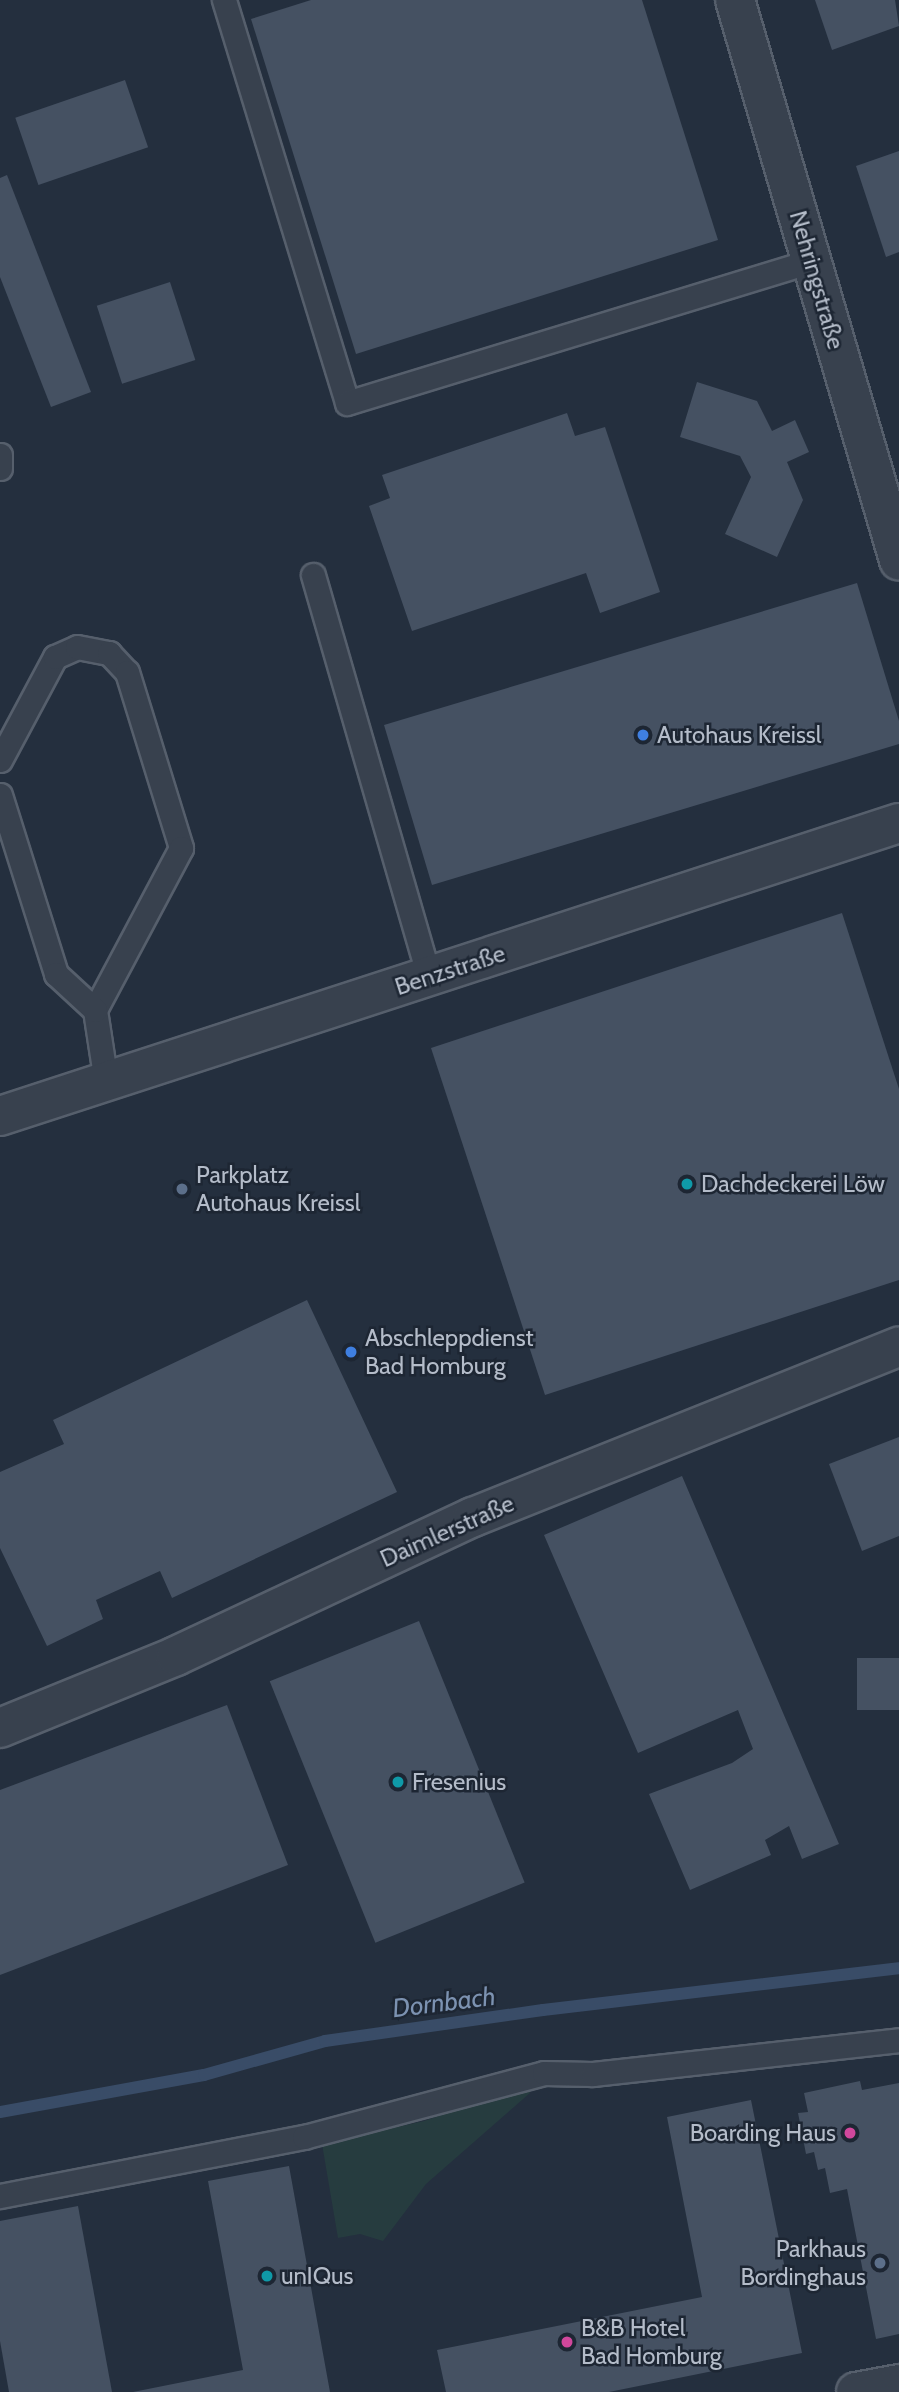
<!DOCTYPE html>
<meta charset="utf-8">
<style>
body{margin:0}
#map{position:relative;width:899px;height:2392px;overflow:hidden;background:#242f3e;font-family:Cabin,sans-serif}
div>[style]{position:absolute}
.green>*{inset:0;background:#263c3f}
.stream>*{height:12px;margin:-6px;padding:0 6px;transform-origin:6px;border-radius:6px;background:#394c67}
.building>*{inset:0;background:#455162;transform-origin:0 0}
.roads{filter:drop-shadow(2px 0 #565f6c) drop-shadow(-2px 0 #565f6c) drop-shadow(0 2px #565f6c) drop-shadow(0 -2px #565f6c)}
.service>*{height:23px;margin:-11.5px;padding:0 11.5px;transform-origin:11.5px;border-radius:11.5px;background:#38414e}
.minor>*{height:38px;margin:-19px;padding:0 19px;transform-origin:19px;border-radius:19px;background:#38414e}
.dots>*{width:19px;height:19px;translate:-50% -50%;box-sizing:border-box;border:4px solid #1d2633;border-radius:50%}
span{translate:-50% -50%;white-space:nowrap;text-align:center;line-height:1.15;-webkit-text-stroke:5px #1d2633;paint-order:stroke}
.street-label{font-size:24px;color:#b4bcc9}
.poi-label{font-size:24px;color:#b4bcc9}
.left{translate:0 -50%;text-align:left}
.right{translate:-100% -50%;text-align:right}
.water-label{font-size:26px;color:#7c92b1;font-style:italic}
</style>
<div id="map">
<div class="green">
<div style="clip-path:polygon(528px 2085px,530px 2093px,426px 2184px,383px 2241px,360px 2234px,338px 2238px,322px 2144px,424px 2121px)"></div>
</div>
<div class="stream">
<div style="left:0;top:2112px;width:207px;rotate:-10.3deg"></div>
<div style="left:204px;top:2075px;width:126px;rotate:-15.7deg"></div>
<div style="left:325px;top:2041px;width:220px;rotate:-8.1deg"></div>
<div style="left:543px;top:2010px;width:358px;rotate:-6.7deg"></div>
</div>
<div class="building">
<div style="clip-path:polygon(311px 0,642px 0,718px 240px,356px 354px,251px 19px)"></div>
<div style="clip-path:polygon(815px 0,895px 0,899px 26px,832px 50px)"></div>
<div style="left:125px;top:80px;width:71px;height:116px;rotate:71deg"></div>
<div style="clip-path:polygon(899px 151px,899px 252px,886px 257px,856px 166px)"></div>
<div style="clip-path:polygon(7px 175px,91px 392px,51px 407px,0 277px,0 178px)"></div>
<div style="left:170px;top:282px;width:82px;height:77px;rotate:72deg"></div>
<div style="clip-path:polygon(697px 382px,757px 401px,772px 431px,795px 420px,809px 452px,787px 462px,803px 500px,777px 557px,725px 534px,751px 477px,740px 456px,680px 437px)"></div>
<div style="clip-path:polygon(567px 413px,575px 436px,605px 427px,660px 592px,600px 613px,586px 573px,412px 631px,369px 506px,390px 498px,382px 475px)"></div>
<div style="clip-path:polygon(857px 583px,899px 721px,899px 744px,432px 885px,384px 725px)"></div>
<div style="clip-path:polygon(842px 913px,899px 1089px,899px 1280px,545px 1395px,431px 1048px)"></div>
<div style="clip-path:polygon(307px 1300px,397px 1492px,172px 1598px,160px 1571px,96px 1600px,103px 1619px,47px 1646px,0 1548px,0 1472px,64px 1444px,53px 1420px)"></div>
<div style="clip-path:polygon(899px 1437px,899px 1536px,862px 1551px,829px 1464px)"></div>
<div style="clip-path:polygon(682px 1476px,839px 1844px,802px 1859px,789px 1826px,765px 1840px,771px 1855px,690px 1890px,649px 1794px,732px 1763px,753px 1749px,738px 1710px,638px 1753px,544px 1535px)"></div>
<div style="left:419px;top:1621px;width:282px;height:161px;rotate:68deg"></div>
<div style="left:899px;top:1658px;width:52px;height:42px;rotate:90deg"></div>
<div style="clip-path:polygon(227px 1705px,288px 1865px,0 1975px,0 1790px)"></div>
<div style="clip-path:polygon(860px 2081px,862px 2090px,899px 2083px,899px 2334px,876px 2339px,847px 2189px,830px 2193px,825px 2168px,818px 2170px,814px 2152px,806px 2154px,798px 2113px,808px 2112px,804px 2093px)"></div>
<div style="clip-path:polygon(751px 2100px,802px 2353px,609px 2392px,446px 2392px,437px 2350px,702px 2297px,667px 2117px)"></div>
<div style="clip-path:polygon(289px 2166px,330px 2392px,133px 2392px,243px 2370px,208px 2181px)"></div>
<div style="clip-path:polygon(78px 2206px,112px 2392px,9px 2392px,0 2341px,0 2221px)"></div>
</div>
<div class="roads">
<div class="service">
<div style="left:224px;top:0;width:421px;rotate:73deg"></div>
<div style="left:347px;top:403px;width:486px;rotate:-17deg"></div>
<div style="left:0;top:455px;width:13px;rotate:90deg"></div>
<div style="left:313px;top:575px;width:417px;rotate:73.9deg"></div>
<div style="left:0;top:760px;width:117px;rotate:-61.9deg"></div>
<div style="left:55px;top:657px;width:24px;rotate:-24deg"></div>
<div style="left:77px;top:647px;width:33px;rotate:11deg"></div>
<div style="left:109px;top:653px;width:26px;rotate:47deg"></div>
<div style="left:127px;top:672px;width:184px;rotate:72.9deg"></div>
<div style="left:181px;top:848px;width:183px;rotate:118deg"></div>
<div style="left:95px;top:1010px;width:73px;rotate:81.3deg"></div>
<div style="left:0;top:795px;width:188px;rotate:72.6deg"></div>
<div style="left:56px;top:974px;width:53px;rotate:42.7deg"></div>
<div style="left:0;top:2196px;width:310px;rotate:-11deg"></div>
<div style="left:304px;top:2137px;width:248px;rotate:-14.9deg"></div>
<div style="left:544px;top:2073px;width:49px;rotate:1.2deg"></div>
<div style="left:593px;top:2074px;width:308px;rotate:-6.3deg"></div>
</div>
<div class="minor">
<div style="left:735px;top:0;width:584px;rotate:73.68deg"></div>
<div style="left:0;top:1116px;width:946px;rotate:-18.05deg"></div>
<div style="left:0;top:1728px;width:190px;rotate:-22.2deg"></div>
<div style="left:176px;top:1656px;width:328px;rotate:-25.1deg"></div>
<div style="left:473px;top:1517px;width:459px;rotate:-21.8deg"></div>
<div style="left:856px;top:2392px;width:44px;rotate:-10.5deg"></div>
</div>
</div>
<div class="dots">
<div style="left:643px;top:735px;background:#3f7fe0"></div>
<div style="left:687px;top:1184px;background:#0f9aa8"></div>
<div style="left:182px;top:1189px;background:#5c6f8a"></div>
<div style="left:351px;top:1352px;background:#3f7fe0"></div>
<div style="left:398px;top:1782px;background:#0f9aa8"></div>
<div style="left:850px;top:2133px;background:#d1479c"></div>
<div style="left:880px;top:2263px;background:#5c6f8a"></div>
<div style="left:267px;top:2276px;background:#0f9aa8"></div>
<div style="left:567px;top:2342px;background:#d1479c"></div>
</div>
<div class="street-label">
<span style="left:817px;top:280px;rotate:74deg">Nehringstraße</span>
<span style="left:450px;top:970px;rotate:-18deg">Benzstraße</span>
<span style="left:447px;top:1531px;rotate:-24deg">Daimlerstraße</span>
</div>
<div class="poi-label">
<span class="left" style="left:657px;top:735px">Autohaus Kreissl</span>
<span class="left" style="left:196px;top:1189px">Parkplatz<br>Autohaus Kreissl</span>
<span class="left" style="left:701px;top:1184px">Dachdeckerei Löw</span>
<span class="left" style="left:365px;top:1352px">Abschleppdienst<br>Bad Homburg</span>
<span class="left" style="left:412px;top:1782px">Fresenius</span>
<span class="right" style="left:836px;top:2133px">Boarding Haus</span>
<span class="right" style="left:866px;top:2263px">Parkhaus<br>Bordinghaus</span>
<span class="left" style="left:281px;top:2276px">unIQus</span>
<span class="left" style="left:581px;top:2342px">B&amp;B Hotel<br>Bad Homburg</span>
</div>
<div class="water-label">
<span style="left:444px;top:2003px;rotate:-7deg">Dornbach</span>
</div>
</div>
